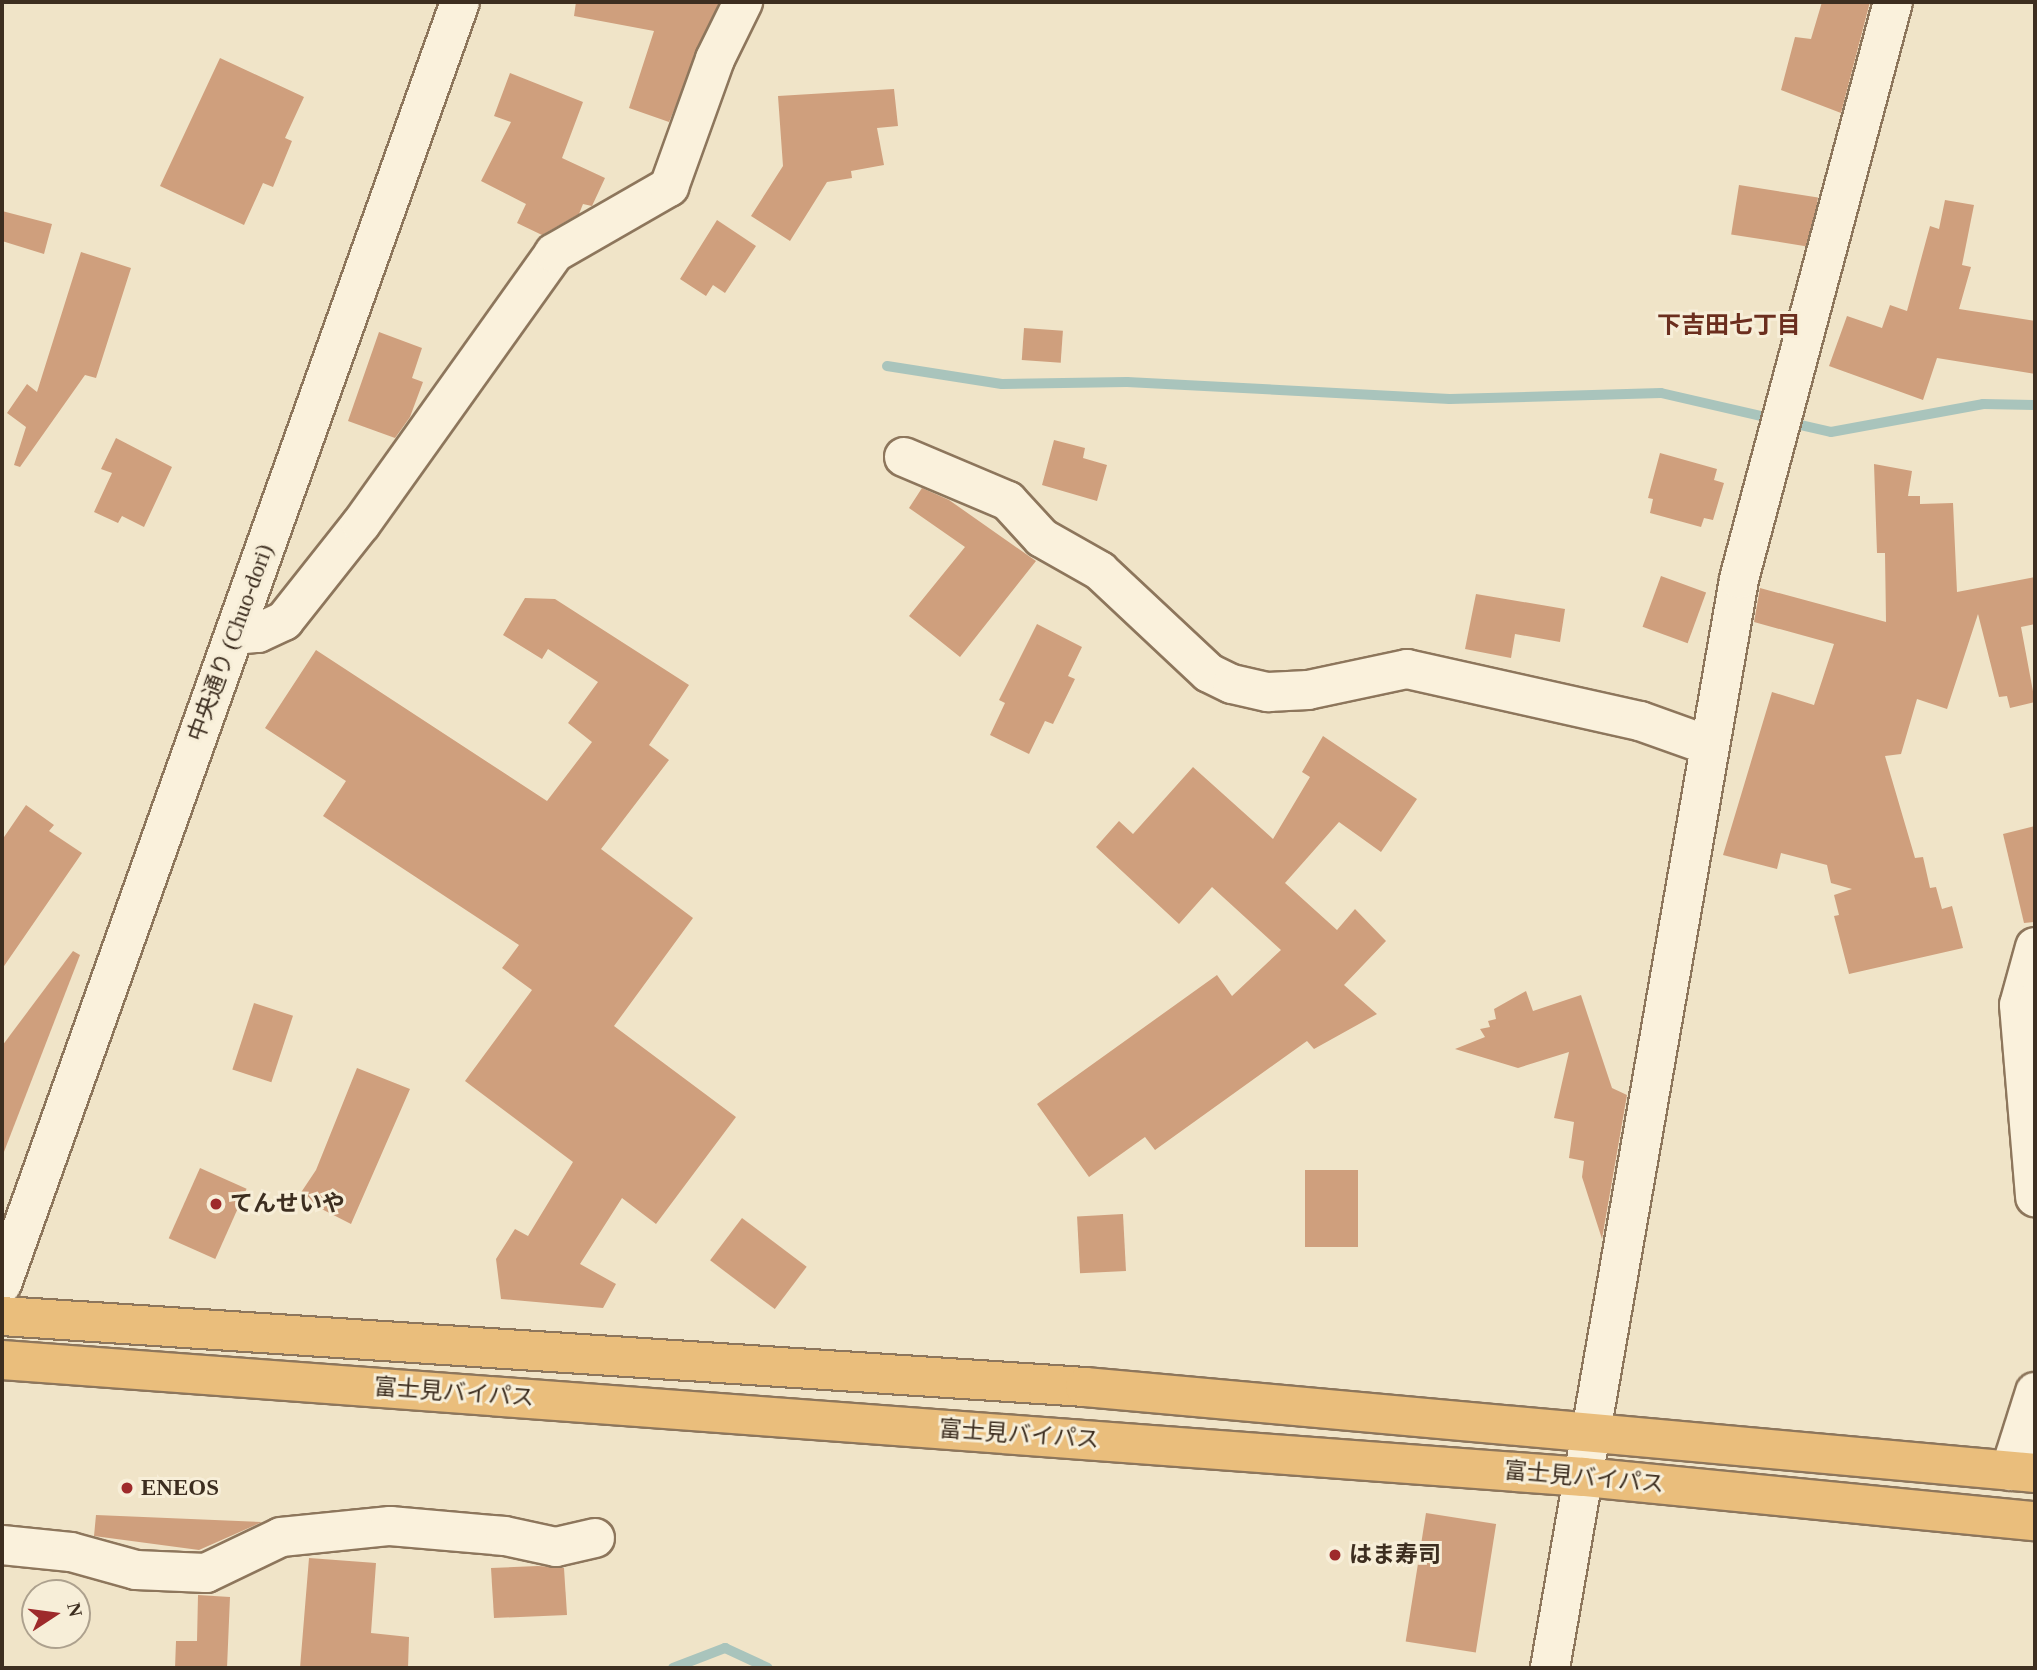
<!DOCTYPE html>
<meta charset="utf-8">
<style>
body{margin:0}
#map{position:relative;width:2037px;height:1670px;overflow:hidden;background:#f0e4c8;font-family:"Times New Roman","Noto Sans JP",serif}
div>[style]{position:absolute}
.stream>*{height:10px;margin:-5px;padding:0 5px;transform-origin:5px;border-radius:5px;background:#a9c4bc}
.building>*{inset:0;background:#cf9f7d;transform-origin:0 0}
.roads{filter:drop-shadow(2px 0 #8d765c) drop-shadow(-2px 0 #8d765c) drop-shadow(0 2px #8d765c) drop-shadow(0 -2px #8d765c)}
.minor>*{height:38px;margin:-19px;padding:0 19px;transform-origin:19px;border-radius:19px;background:#faf1dc}
.tertiary>*{height:38px;margin:-19px;padding:0 19px;transform-origin:19px;border-radius:19px;background:#faf1dc}
.trunk>*{height:38px;margin:-19px;padding:0 19px;transform-origin:19px;border-radius:19px;background:#eabe7c}
.dots>*{width:19px;height:19px;translate:-50% -50%;box-sizing:border-box;border:4px solid #f7eed8;border-radius:50%}
span{translate:-50% -50%;white-space:nowrap;text-align:center;line-height:1.15;-webkit-text-stroke:6px #f7eed8;paint-order:stroke}
.street-label{font-size:23px;color:#3d2e20}
.poi-label{font-size:23px;color:#3d2e20;font-weight:700}
.left{translate:0 -50%;text-align:left}
.neighbourhood-label{font-size:24px;color:#6b2e1e;font-weight:700}
.frame{position:absolute;inset:0;border:4px solid #3d2e20;pointer-events:none}
.north{position:absolute;left:21px;top:1579px;width:70px;height:70px;box-sizing:border-box;background:#f7eed8;border:2px solid #ada18e;border-radius:50%;rotate:77deg;font-size:19px;font-weight:700;line-height:28px;text-align:center;color:#3d2e20}
.north::after{content:'';display:block;margin:auto;width:24px;height:32px;background:#9e2a2b;clip-path:polygon(50% 0,100% 100%,50% 72%,0 100%)}
</style>
<div id="map">
<div class="stream">
<div style="left:887px;top:366px;width:116px;rotate:8.9deg"></div>
<div style="left:1002px;top:384px;width:125px;rotate:-0.9deg"></div>
<div style="left:1127px;top:382px;width:323px;rotate:3deg"></div>
<div style="left:1450px;top:399px;width:211px;rotate:-1.6deg"></div>
<div style="left:1661px;top:393px;width:174px;rotate:12.9deg"></div>
<div style="left:1831px;top:432px;width:155px;rotate:-10.4deg"></div>
<div style="left:1983px;top:404px;width:52px;rotate:1.1deg"></div>
<div style="left:673px;top:1668px;width:56px;rotate:-21deg"></div>
<div style="left:725px;top:1648px;width:47px;rotate:24.9deg"></div>
</div>
<div class="building">
<div style="clip-path:polygon(576px 2px,719px 2px,669px 122px,629px 108px,654px 31px,574px 16px)"></div>
<div style="clip-path:polygon(1822px 2px,1870px 2px,1841px 113px,1781px 90px,1795px 37px,1811px 39px)"></div>
<div style="clip-path:polygon(220px 58px,304px 97px,285px 138px,292px 141px,273px 187px,263px 183px,244px 225px,160px 186px)"></div>
<div style="clip-path:polygon(510px 73px,583px 102px,562px 158px,605px 178px,592px 206px,583px 204px,579px 214px,542px 235px,517px 223px,526px 204px,481px 181px,511px 122px,494px 116px)"></div>
<div style="clip-path:polygon(894px 89px,898px 126px,877px 128px,884px 165px,851px 171px,852px 178px,827px 182px,790px 241px,751px 216px,783px 166px,778px 96px)"></div>
<div style="left:1739px;top:185px;width:80px;height:50px;rotate:9deg"></div>
<div style="clip-path:polygon(1945px 200px,1974px 205px,1962px 265px,1971px 267px,1959px 309px,2035px 321px,2035px 374px,1937px 358px,1923px 400px,1829px 366px,1847px 316px,1882px 328px,1890px 305px,1907px 311px,1930px 226px,1939px 229px)"></div>
<div style="clip-path:polygon(2px 211px,52px 224px,44px 254px,2px 241px)"></div>
<div style="clip-path:polygon(717px 220px,756px 246px,725px 293px,713px 285px,706px 296px,680px 279px)"></div>
<div style="clip-path:polygon(81px 252px,131px 268px,96px 378px,85px 375px,20px 467px,14px 465px,26px 427px,7px 413px,27px 384px,37px 392px)"></div>
<div style="left:1024px;top:328px;width:39px;height:32px;rotate:4deg"></div>
<div style="clip-path:polygon(379px 332px,422px 348px,412px 378px,423px 382px,410px 417px,395px 438px,348px 421px)"></div>
<div style="clip-path:polygon(116px 438px,172px 467px,144px 527px,122px 516px,118px 523px,94px 512px,112px 473px,101px 469px)"></div>
<div style="clip-path:polygon(1054px 440px,1085px 448px,1083px 458px,1107px 465px,1097px 501px,1042px 485px)"></div>
<div style="clip-path:polygon(1660px 453px,1717px 469px,1714px 480px,1724px 483px,1713px 520px,1704px 518px,1701px 527px,1650px 513px,1653px 499px,1648px 498px)"></div>
<div style="clip-path:polygon(1874px 464px,1912px 471px,1908px 496px,1920px 496px,1920px 504px,1953px 503px,1957px 592px,2035px 577px,2035px 624px,2021px 627px,2035px 702px,2010px 708px,2007px 696px,1999px 697px,1978px 614px,1947px 709px,1917px 699px,1901px 754px,1885px 756px,1915px 858px,1923px 857px,1930px 888px,1936px 887px,1942px 909px,1952px 906px,1963px 948px,1849px 974px,1834px 916px,1839px 915px,1834px 895px,1852px 889px,1831px 883px,1827px 865px,1781px 853px,1777px 869px,1723px 855px,1772px 692px,1814px 705px,1834px 644px,1754px 622px,1760px 588px,1886px 622px,1885px 553px,1877px 553px)"></div>
<div style="clip-path:polygon(922px 488px,949px 500px,1036px 561px,960px 657px,909px 616px,965px 547px,909px 508px)"></div>
<div style="left:1661px;top:576px;width:48px;height:54px;rotate:20deg"></div>
<div style="clip-path:polygon(1476px 594px,1565px 609px,1560px 642px,1515px 634px,1511px 658px,1465px 649px)"></div>
<div style="clip-path:polygon(525px 598px,555px 599px,689px 685px,649px 745px,669px 760px,601px 849px,693px 918px,614px 1026px,736px 1117px,656px 1224px,622px 1198px,580px 1264px,616px 1284px,603px 1308px,501px 1299px,496px 1259px,515px 1229px,528px 1236px,573px 1162px,465px 1081px,532px 990px,502px 968px,519px 945px,323px 816px,346px 781px,265px 728px,316px 650px,547px 801px,592px 742px,568px 723px,598px 682px,548px 649px,542px 659px,503px 635px)"></div>
<div style="clip-path:polygon(1037px 624px,1082px 647px,1068px 676px,1075px 679px,1053px 724px,1045px 721px,1029px 754px,990px 735px,1005px 703px,999px 700px)"></div>
<div style="clip-path:polygon(1323px 736px,1417px 799px,1381px 852px,1339px 822px,1285px 883px,1337px 930px,1355px 909px,1386px 941px,1344px 985px,1377px 1014px,1314px 1049px,1307px 1041px,1155px 1150px,1145px 1137px,1089px 1177px,1037px 1104px,1217px 975px,1232px 996px,1281px 950px,1212px 887px,1179px 924px,1096px 847px,1119px 821px,1133px 834px,1193px 767px,1273px 839px,1310px 777px,1302px 772px)"></div>
<div style="clip-path:polygon(26px 805px,54px 825px,49px 831px,82px 853px,2px 969px,2px 840px)"></div>
<div style="clip-path:polygon(2035px 826px,2035px 922px,2024px 923px,2003px 834px)"></div>
<div style="clip-path:polygon(73px 951px,80px 955px,2px 1157px,2px 1046px)"></div>
<div style="clip-path:polygon(1526px 991px,1533px 1011px,1581px 995px,1612px 1088px,1627px 1095px,1602px 1239px,1582px 1177px,1584px 1161px,1569px 1158px,1574px 1122px,1554px 1118px,1569px 1052px,1518px 1068px,1455px 1049px,1485px 1037px,1480px 1029px,1490px 1027px,1488px 1021px,1496px 1019px,1494px 1009px)"></div>
<div style="left:254px;top:1003px;width:41px;height:70px;rotate:18deg"></div>
<div style="clip-path:polygon(357px 1068px,410px 1089px,351px 1224px,298px 1197px,316px 1170px)"></div>
<div style="left:200px;top:1168px;width:51px;height:77px;rotate:24deg"></div>
<div style="left:1305px;top:1170px;width:53px;height:77px"></div>
<div style="left:1123px;top:1214px;width:57px;height:46px;rotate:87deg"></div>
<div style="left:742px;top:1218px;width:81px;height:53px;rotate:37deg"></div>
<div style="left:1426px;top:1513px;width:71px;height:130px;rotate:9deg"></div>
<div style="clip-path:polygon(96px 1515px,262px 1522px,199px 1550px,94px 1536px)"></div>
<div style="clip-path:polygon(309px 1558px,376px 1563px,371px 1633px,409px 1637px,408px 1668px,300px 1668px)"></div>
<div style="clip-path:polygon(538px 1566px,564px 1568px,567px 1615px,494px 1618px,491px 1568px)"></div>
<div style="clip-path:polygon(198px 1595px,230px 1597px,227px 1668px,175px 1668px,176px 1641px,197px 1641px)"></div>
</div>
<div class="roads">
<div class="minor">
<div style="left:904px;top:457px;width:113px;rotate:22.9deg"></div>
<div style="left:1008px;top:501px;width:50px;rotate:47.4deg"></div>
<div style="left:1042px;top:538px;width:67px;rotate:29.6deg"></div>
<div style="left:1100px;top:571px;width:149px;rotate:43.1deg"></div>
<div style="left:1209px;top:673px;width:25px;rotate:26deg"></div>
<div style="left:1232px;top:684px;width:37px;rotate:13deg"></div>
<div style="left:1268px;top:692px;width:40px;rotate:-2.9deg"></div>
<div style="left:1308px;top:690px;width:101px;rotate:-12deg"></div>
<div style="left:1407px;top:669px;width:239px;rotate:12.6deg"></div>
<div style="left:1640px;top:721px;width:74px;rotate:19.7deg"></div>
<div style="left:234px;top:635px;width:24px;rotate:-5deg"></div>
<div style="left:258px;top:633px;width:29px;rotate:-25deg"></div>
<div style="left:284px;top:621px;width:124px;rotate:-51.6deg"></div>
<div style="left:361px;top:524px;width:333px;rotate:-54.5deg"></div>
<div style="left:554px;top:253px;width:133px;rotate:-29.9deg"></div>
<div style="left:669px;top:187px;width:136px;rotate:-70.2deg"></div>
<div style="left:715px;top:59px;width:64px;rotate:-63.8deg"></div>
<div style="left:2035px;top:947px;width:60px;rotate:105.4deg"></div>
<div style="left:2019px;top:1005px;width:193px;rotate:85.2deg"></div>
<div style="left:2010px;top:1471px;width:83px;rotate:-72.4deg"></div>
<div style="left:2px;top:1545px;width:69px;rotate:5.8deg"></div>
<div style="left:71px;top:1552px;width:67px;rotate:15.5deg"></div>
<div style="left:136px;top:1570px;width:70px;rotate:2.5deg"></div>
<div style="left:206px;top:1573px;width:83px;rotate:-25.6deg"></div>
<div style="left:281px;top:1537px;width:110px;rotate:-5.8deg"></div>
<div style="left:390px;top:1526px;width:115px;rotate:5deg"></div>
<div style="left:505px;top:1536px;width:52px;rotate:12.2deg"></div>
<div style="left:556px;top:1547px;width:40px;rotate:-13deg"></div>
<div style="left:1550px;top:1668px;width:1105px;rotate:-80.15deg"></div>
<div style="left:1739px;top:579px;width:597px;rotate:-75.06deg"></div>
</div>
<div class="tertiary">
<div style="left:2px;top:1284px;width:1361px;rotate:-70.34deg"></div>
</div>
<div class="trunk">
<div style="left:2px;top:1316px;width:1085px;rotate:3.75deg"></div>
<div style="left:1085px;top:1387px;width:954px;rotate:5.17deg"></div>
<div style="left:2px;top:1360px;width:1586px;rotate:4.23deg"></div>
<div style="left:1584px;top:1477px;width:453px;rotate:5.6deg"></div>
</div>
</div>
<div class="dots">
<div style="left:216px;top:1204px;background:#9e2a2b"></div>
<div style="left:127px;top:1488px;background:#9e2a2b"></div>
<div style="left:1335px;top:1555px;background:#9e2a2b"></div>
</div>
<div class="street-label">
<span style="left:231px;top:643px;rotate:-70deg">中央通り (Chuo-dori)</span>
<span style="left:454px;top:1393px;rotate:4deg">富士見バイパス</span>
<span style="left:1019px;top:1435px;rotate:4deg">富士見バイパス</span>
<span style="left:1584px;top:1478px;rotate:5deg">富士見バイパス</span>
</div>
<div class="poi-label">
<span class="left" style="left:230px;top:1204px">てんせいや</span>
<span class="left" style="left:141px;top:1488px">ENEOS</span>
<span class="left" style="left:1349px;top:1555px">はま寿司</span>
</div>
<div class="neighbourhood-label">
<span style="left:1729px;top:326px">下吉田七丁目</span>
</div>
<div class="frame"></div>
<div class="north">N</div>
</div>
